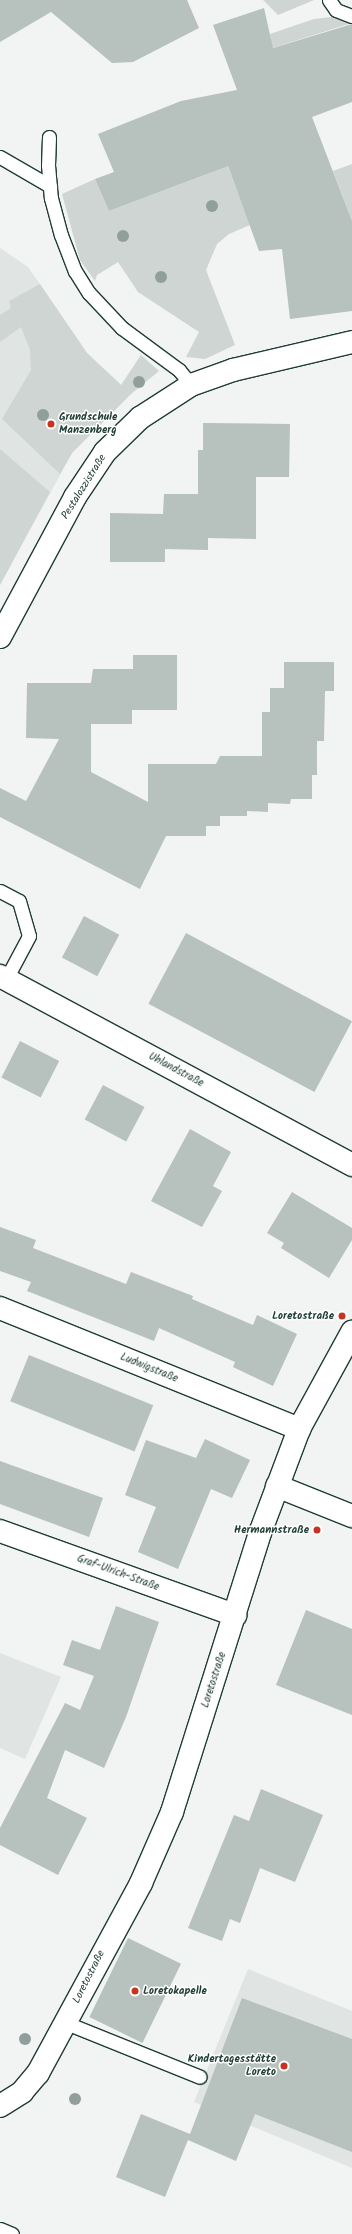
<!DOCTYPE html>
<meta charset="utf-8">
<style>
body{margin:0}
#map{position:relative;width:352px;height:2234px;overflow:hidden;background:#f2f3f3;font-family:Kalam,sans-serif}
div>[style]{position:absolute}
.built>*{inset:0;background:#e0e4e3}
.green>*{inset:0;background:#ced5d3}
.building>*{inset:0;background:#b7c1bd;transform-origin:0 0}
.roads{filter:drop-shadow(1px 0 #1f3d34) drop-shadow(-1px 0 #1f3d34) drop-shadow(0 1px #1f3d34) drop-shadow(0 -1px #1f3d34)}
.service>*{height:13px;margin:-6.5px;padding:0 6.5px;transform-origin:6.5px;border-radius:6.5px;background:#fff}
.minor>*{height:22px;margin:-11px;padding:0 11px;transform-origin:11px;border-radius:11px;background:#fff}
.trees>*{width:12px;height:12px;margin:-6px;border-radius:50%;background:#919f9c}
.dots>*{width:11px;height:11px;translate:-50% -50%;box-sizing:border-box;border:2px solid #fff;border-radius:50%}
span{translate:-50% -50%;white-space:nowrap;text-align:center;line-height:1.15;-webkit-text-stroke:3px #fff;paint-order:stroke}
.poi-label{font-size:11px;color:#1f3d34;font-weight:700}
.left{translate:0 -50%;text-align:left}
.right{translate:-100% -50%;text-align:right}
.street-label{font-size:11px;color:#1f3d34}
</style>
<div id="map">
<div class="built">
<div style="clip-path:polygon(0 248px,28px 267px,87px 353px,131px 394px,72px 453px,0 585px)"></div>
<div style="clip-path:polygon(0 1653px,61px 1677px,25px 1759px,0 1748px)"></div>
<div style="clip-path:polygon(248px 1969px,352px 2011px,352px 2168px,194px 2102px)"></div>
</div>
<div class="green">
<div style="clip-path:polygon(263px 0,314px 0,278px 15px)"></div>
<div style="clip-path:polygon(340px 16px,352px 17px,352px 23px,272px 48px,270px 34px,314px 19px)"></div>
<div style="clip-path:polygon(222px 151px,250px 225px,229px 234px,217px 244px,206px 270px,235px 345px,205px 359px,186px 357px,199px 332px,138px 292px,118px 262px,97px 275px,95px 281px,80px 260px,62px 194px,95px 179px,109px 211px,212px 172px)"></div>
<div style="clip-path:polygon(352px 164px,352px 221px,333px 171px)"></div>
<div style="clip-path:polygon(40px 284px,87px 353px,121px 385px,141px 355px,159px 371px,131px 394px,72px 453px,60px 474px,2px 419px,31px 370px,30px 350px,21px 327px,0 342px,0 315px,11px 308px,9px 301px)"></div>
<div style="clip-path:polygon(0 449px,50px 492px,0 585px)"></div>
</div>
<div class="building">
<div style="clip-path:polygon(0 0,187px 0,199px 28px,133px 62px,112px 63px,51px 12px,0 42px)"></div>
<div style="clip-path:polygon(264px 8px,273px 48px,352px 24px,352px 102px,312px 117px,352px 221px,352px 311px,290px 319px,282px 249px,259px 251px,228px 166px,109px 211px,95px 179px,114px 172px,98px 134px,181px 101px,237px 90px,213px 25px)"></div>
<div style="clip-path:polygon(203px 423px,290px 424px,289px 477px,256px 477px,256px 539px,208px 538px,208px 550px,165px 549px,165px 562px,110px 562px,110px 513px,163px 514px,164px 494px,198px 494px,198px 450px,203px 450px)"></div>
<div style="clip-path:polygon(133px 655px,177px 655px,177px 710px,132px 710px,132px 724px,91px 724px,91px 772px,148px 802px,148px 764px,216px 764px,220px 756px,262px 756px,262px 712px,270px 712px,270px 688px,284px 688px,284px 662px,334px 662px,334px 691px,325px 691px,324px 741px,317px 741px,317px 775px,312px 775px,312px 799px,291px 799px,290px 804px,268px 803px,268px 812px,247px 811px,247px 816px,220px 816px,220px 826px,206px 826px,206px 836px,166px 836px,140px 889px,0 817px,0 788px,26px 801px,59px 739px,26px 738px,27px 683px,91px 683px,93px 669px,133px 669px)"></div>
<div style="left:84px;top:916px;width:40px;height:47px;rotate:28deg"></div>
<div style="left:186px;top:933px;width:188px;height:80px;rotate:28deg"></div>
<div style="left:20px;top:1041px;width:44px;height:41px;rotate:27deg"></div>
<div style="left:103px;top:1085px;width:47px;height:39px;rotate:28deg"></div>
<div style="clip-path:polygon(190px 1129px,231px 1152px,213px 1186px,222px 1191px,202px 1227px,151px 1201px)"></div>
<div style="clip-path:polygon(292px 1192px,352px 1228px,352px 1240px,329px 1278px,281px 1248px,284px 1243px,267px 1233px)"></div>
<div style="clip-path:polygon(0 1227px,36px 1240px,33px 1248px,126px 1284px,131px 1272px,193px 1296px,192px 1299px,253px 1325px,257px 1315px,297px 1334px,273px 1386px,233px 1367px,235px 1362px,159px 1328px,154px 1341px,27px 1291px,31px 1282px,0 1271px)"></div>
<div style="left:29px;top:1355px;width:134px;height:50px;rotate:22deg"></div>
<div style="clip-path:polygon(205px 1439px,250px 1460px,232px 1498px,211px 1489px,178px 1569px,138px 1552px,156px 1507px,125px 1495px,146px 1440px,196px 1458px)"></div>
<div style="clip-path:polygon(0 1461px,103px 1498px,89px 1537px,0 1504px)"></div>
<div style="clip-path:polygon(116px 1606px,159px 1622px,126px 1717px,104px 1768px,65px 1750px,47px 1798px,87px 1818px,58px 1875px,0 1845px,0 1828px,65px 1703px,80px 1710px,94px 1676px,63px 1665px,72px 1640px,100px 1650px)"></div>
<div style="clip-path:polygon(306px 1610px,352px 1629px,352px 1715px,276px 1685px)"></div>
<div style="clip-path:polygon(261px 1789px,323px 1815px,295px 1882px,260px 1868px,240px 1923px,230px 1919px,222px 1941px,188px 1928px,234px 1815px,249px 1821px)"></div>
<div style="left:128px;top:1938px;width:59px;height:88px;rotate:26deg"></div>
<div style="clip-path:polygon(242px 1998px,352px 2039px,352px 2152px,255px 2114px,236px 2161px,188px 2140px,165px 2197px,116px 2177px,141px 2114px,190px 2134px)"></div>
</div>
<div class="roads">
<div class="service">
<div style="left:329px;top:0;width:12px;rotate:55deg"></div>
<div style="left:336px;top:10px;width:17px;rotate:21deg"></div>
<div style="left:49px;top:137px;width:28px;rotate:92deg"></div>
<div style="left:48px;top:165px;width:33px;rotate:85deg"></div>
<div style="left:51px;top:198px;width:38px;rotate:75deg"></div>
<div style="left:61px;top:235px;width:39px;rotate:69deg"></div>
<div style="left:75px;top:271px;width:26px;rotate:58deg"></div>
<div style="left:89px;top:293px;width:48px;rotate:46.7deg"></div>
<div style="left:122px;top:328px;width:71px;rotate:36.4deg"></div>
<div style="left:179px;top:370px;width:19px;rotate:51deg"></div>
<div style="left:0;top:157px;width:58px;rotate:30.1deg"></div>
<div style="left:0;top:891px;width:21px;rotate:28deg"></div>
<div style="left:19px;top:901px;width:36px;rotate:74deg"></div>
<div style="left:29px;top:936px;width:49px;rotate:118.1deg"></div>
<div style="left:66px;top:2023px;width:144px;rotate:21.9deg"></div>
<div style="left:0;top:2229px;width:13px;rotate:23deg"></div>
</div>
<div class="minor">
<div style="left:0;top:637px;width:159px;rotate:-61.8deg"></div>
<div style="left:75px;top:497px;width:54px;rotate:-56.3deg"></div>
<div style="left:105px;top:452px;width:49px;rotate:-44.2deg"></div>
<div style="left:140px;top:418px;width:61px;rotate:-32.9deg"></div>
<div style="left:191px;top:385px;width:45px;rotate:-19.7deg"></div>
<div style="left:233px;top:370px;width:122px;rotate:-13.2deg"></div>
<div style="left:0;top:976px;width:400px;rotate:28.2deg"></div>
<div style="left:0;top:1308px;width:323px;rotate:22deg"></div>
<div style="left:277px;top:1486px;width:81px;rotate:21.8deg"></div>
<div style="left:0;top:1531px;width:250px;rotate:19.7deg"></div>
<div style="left:0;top:2106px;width:26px;rotate:-32deg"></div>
<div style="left:22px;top:2092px;width:25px;rotate:-50deg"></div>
<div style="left:38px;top:2073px;width:216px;rotate:-61.5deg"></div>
<div style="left:141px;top:1883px;width:77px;rotate:-66.4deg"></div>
<div style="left:172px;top:1812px;width:293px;rotate:-72.5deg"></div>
<div style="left:260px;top:1533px;width:111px;rotate:-69.4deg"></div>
<div style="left:299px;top:1429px;width:111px;rotate:-61.3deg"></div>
</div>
</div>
<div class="trees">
<div style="left:212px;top:206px"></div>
<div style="left:123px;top:236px"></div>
<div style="left:161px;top:277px"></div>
<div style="left:139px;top:382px"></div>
<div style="left:43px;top:415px"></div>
<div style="left:25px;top:2039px"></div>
<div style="left:75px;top:2099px"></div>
</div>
<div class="dots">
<div style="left:51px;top:424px;background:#c8321e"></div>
<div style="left:342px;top:1316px;background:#c8321e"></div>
<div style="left:317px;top:1530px;background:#c8321e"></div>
<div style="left:135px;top:1991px;background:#c8321e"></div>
<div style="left:284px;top:2066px;background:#c8321e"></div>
</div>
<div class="poi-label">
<span class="left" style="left:59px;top:424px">Grundschule<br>Manzenberg</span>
<span class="right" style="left:334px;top:1316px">Loretostraße</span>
<span class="right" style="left:309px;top:1530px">Hermannstraße</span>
<span class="left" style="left:143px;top:1991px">Loretokapelle</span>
<span class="right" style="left:276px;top:2066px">Kindertagesstätte<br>Loreto</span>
</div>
<div class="street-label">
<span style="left:84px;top:487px;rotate:-58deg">Pestalozzistraße</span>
<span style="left:176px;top:1070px;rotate:28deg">Uhlandstraße</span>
<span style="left:149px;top:1368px;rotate:22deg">Ludwigstraße</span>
<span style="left:118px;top:1573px;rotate:20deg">Graf-Ulrich-Straße</span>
<span style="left:214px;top:1680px;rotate:-72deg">Loretostraße</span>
<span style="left:89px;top:1977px;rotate:-63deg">Loretostraße</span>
</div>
</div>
